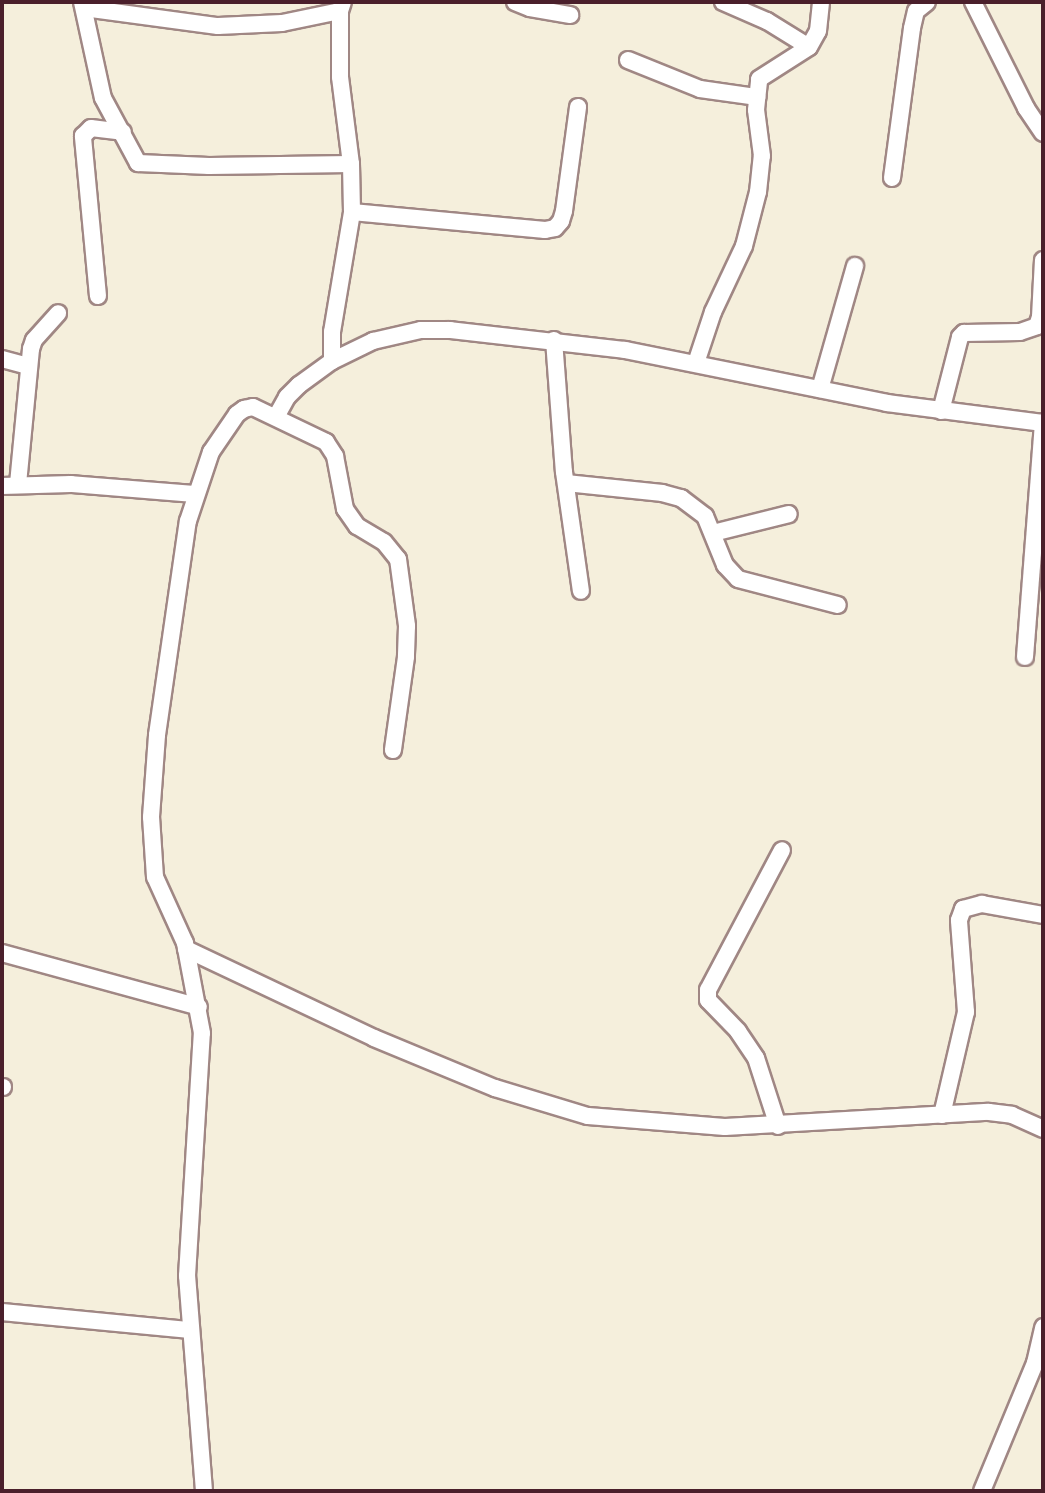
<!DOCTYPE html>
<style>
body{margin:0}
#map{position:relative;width:1045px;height:1493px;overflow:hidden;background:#f5efdc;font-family:Mali,sans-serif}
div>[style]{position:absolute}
.roads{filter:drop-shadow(2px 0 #a08784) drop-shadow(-2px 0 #a08784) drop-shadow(0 2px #a08784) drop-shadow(0 -2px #a08784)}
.street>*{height:16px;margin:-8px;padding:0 8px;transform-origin:8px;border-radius:8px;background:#fff}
span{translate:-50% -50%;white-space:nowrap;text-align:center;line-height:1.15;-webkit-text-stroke:5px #fdfcf7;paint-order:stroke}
.frame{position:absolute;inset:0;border:4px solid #4a1f2b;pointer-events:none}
</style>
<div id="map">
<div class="roads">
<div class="street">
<div style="left:82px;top:2px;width:98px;rotate:77.7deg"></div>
<div style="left:103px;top:98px;width:74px;rotate:61.7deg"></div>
<div style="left:138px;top:163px;width:71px;rotate:2.4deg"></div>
<div style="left:209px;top:166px;width:142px;rotate:-0.8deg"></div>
<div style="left:515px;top:2px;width:16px;rotate:22deg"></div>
<div style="left:530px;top:8px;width:41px;rotate:9.9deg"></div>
<div style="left:723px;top:2px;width:48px;rotate:23.4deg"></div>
<div style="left:767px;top:21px;width:49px;rotate:31.8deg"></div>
<div style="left:973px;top:2px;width:119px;rotate:63.4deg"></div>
<div style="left:1026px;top:108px;width:30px;rotate:56deg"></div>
<div style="left:84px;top:8px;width:135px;rotate:7.7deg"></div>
<div style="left:218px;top:26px;width:64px;rotate:-2.7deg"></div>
<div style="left:282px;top:23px;width:59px;rotate:-11.7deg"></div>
<div style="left:628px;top:60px;width:78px;rotate:21.9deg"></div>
<div style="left:700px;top:89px;width:58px;rotate:8deg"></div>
<div style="left:892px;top:178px;width:151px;rotate:-82.4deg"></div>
<div style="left:912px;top:28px;width:17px;rotate:-77deg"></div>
<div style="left:916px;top:11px;width:14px;rotate:-39deg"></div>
<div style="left:352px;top:212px;width:194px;rotate:5.3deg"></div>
<div style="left:545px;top:230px;width:10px;rotate:-11deg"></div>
<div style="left:555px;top:228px;width:9px;rotate:-49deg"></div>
<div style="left:561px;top:221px;width:10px;rotate:-73deg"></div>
<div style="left:564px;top:211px;width:105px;rotate:-82.3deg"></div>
<div style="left:98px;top:296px;width:161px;rotate:-95.4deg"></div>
<div style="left:83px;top:136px;width:11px;rotate:-45deg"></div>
<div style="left:91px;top:128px;width:32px;rotate:7deg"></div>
<div style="left:554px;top:340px;width:132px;rotate:85.7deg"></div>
<div style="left:564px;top:472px;width:120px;rotate:81.9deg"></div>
<div style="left:2px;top:359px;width:28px;rotate:15deg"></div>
<div style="left:332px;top:361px;width:29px;rotate:-90deg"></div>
<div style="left:332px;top:332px;width:122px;rotate:-80.5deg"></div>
<div style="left:352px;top:212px;width:48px;rotate:-91.2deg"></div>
<div style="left:351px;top:164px;width:88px;rotate:-97.2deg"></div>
<div style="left:340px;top:77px;width:66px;rotate:-90deg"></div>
<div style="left:340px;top:11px;width:9px;rotate:-72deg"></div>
<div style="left:696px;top:363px;width:54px;rotate:-71.6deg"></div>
<div style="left:713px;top:312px;width:73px;rotate:-64.8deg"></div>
<div style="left:744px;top:246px;width:56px;rotate:-75.5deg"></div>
<div style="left:758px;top:192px;width:36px;rotate:-84deg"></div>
<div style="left:762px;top:156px;width:46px;rotate:-97.4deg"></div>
<div style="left:756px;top:110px;width:31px;rotate:-84deg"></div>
<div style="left:759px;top:79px;width:59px;rotate:-32.6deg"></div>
<div style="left:809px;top:47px;width:18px;rotate:-61deg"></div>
<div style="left:818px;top:31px;width:29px;rotate:-84deg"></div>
<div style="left:820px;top:389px;width:128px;rotate:-74.1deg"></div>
<div style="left:941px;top:411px;width:76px;rotate:-75.6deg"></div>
<div style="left:960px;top:337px;width:6px;rotate:-45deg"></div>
<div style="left:964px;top:333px;width:56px;rotate:-1deg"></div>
<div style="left:1020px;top:332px;width:18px;rotate:-19deg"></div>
<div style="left:1037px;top:326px;width:9px;rotate:-72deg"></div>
<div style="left:1040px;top:317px;width:57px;rotate:-87deg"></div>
<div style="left:276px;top:417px;width:23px;rotate:-61deg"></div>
<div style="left:287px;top:397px;width:17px;rotate:-45deg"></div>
<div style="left:299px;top:385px;width:41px;rotate:-36deg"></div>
<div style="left:332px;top:361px;width:46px;rotate:-26deg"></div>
<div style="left:373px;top:341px;width:49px;rotate:-12.9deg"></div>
<div style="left:421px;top:330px;width:29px"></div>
<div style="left:450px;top:330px;width:176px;rotate:6.5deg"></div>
<div style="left:625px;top:350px;width:267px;rotate:11.4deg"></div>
<div style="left:887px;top:403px;width:157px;rotate:7.3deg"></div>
<div style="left:566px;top:483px;width:97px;rotate:5.9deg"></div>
<div style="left:662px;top:493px;width:20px;rotate:15deg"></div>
<div style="left:681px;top:498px;width:30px;rotate:37deg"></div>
<div style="left:705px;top:516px;width:53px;rotate:67.8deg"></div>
<div style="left:725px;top:565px;width:19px;rotate:47deg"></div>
<div style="left:738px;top:579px;width:103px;rotate:14.6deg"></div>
<div style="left:18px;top:484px;width:136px;rotate:-84.5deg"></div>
<div style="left:31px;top:349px;width:9px;rotate:-72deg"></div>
<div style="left:34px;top:340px;width:36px;rotate:-48deg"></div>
<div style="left:2px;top:486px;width:69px;rotate:-1.7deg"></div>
<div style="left:71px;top:484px;width:125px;rotate:4.6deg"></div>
<div style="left:713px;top:533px;width:78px;rotate:-14deg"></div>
<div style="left:1025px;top:657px;width:235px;rotate:-85.6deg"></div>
<div style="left:186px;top:949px;width:208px;rotate:25.3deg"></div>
<div style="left:374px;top:1038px;width:131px;rotate:22.5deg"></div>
<div style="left:495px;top:1088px;width:97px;rotate:16.8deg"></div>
<div style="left:588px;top:1116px;width:137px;rotate:4.6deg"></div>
<div style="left:725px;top:1127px;width:264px;rotate:-3.3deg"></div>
<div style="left:989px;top:1112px;width:23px;rotate:7deg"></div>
<div style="left:1012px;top:1115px;width:34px;rotate:24deg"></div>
<div style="left:2px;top:953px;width:204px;rotate:15.3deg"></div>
<div style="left:2px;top:1087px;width:1px"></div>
<div style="left:942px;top:1115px;width:106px;rotate:-76.9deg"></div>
<div style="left:966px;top:1012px;width:92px;rotate:-94.4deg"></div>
<div style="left:959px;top:920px;width:12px;rotate:-70deg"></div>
<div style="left:963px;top:909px;width:20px;rotate:-15deg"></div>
<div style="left:982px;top:904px;width:62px;rotate:10.2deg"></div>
<div style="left:778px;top:1126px;width:71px;rotate:-107.9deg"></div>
<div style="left:756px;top:1058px;width:32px;rotate:-124deg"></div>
<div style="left:738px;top:1031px;width:43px;rotate:-134.1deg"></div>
<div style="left:708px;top:1000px;width:10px;rotate:-90deg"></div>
<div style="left:708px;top:990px;width:158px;rotate:-62.1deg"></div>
<div style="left:2px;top:1312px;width:189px;rotate:5.5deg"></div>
<div style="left:204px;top:1491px;width:216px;rotate:-94.5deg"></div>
<div style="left:187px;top:1276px;width:243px;rotate:-86.5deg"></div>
<div style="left:202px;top:1033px;width:92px;rotate:-100.7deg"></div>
<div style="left:185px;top:943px;width:72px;rotate:-114.4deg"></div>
<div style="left:155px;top:877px;width:60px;rotate:-93.8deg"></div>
<div style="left:151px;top:817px;width:82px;rotate:-85.8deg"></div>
<div style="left:157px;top:735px;width:216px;rotate:-81.8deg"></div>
<div style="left:188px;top:521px;width:73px;rotate:-71.6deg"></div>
<div style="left:211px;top:452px;width:46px;rotate:-55.6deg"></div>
<div style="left:237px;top:414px;width:9px;rotate:-36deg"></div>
<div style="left:244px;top:409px;width:9px;rotate:-13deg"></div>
<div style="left:253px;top:407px;width:81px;rotate:25.6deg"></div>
<div style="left:326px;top:442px;width:17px;rotate:57deg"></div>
<div style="left:335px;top:456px;width:54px;rotate:79.3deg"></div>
<div style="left:345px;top:509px;width:21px;rotate:55deg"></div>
<div style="left:357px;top:526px;width:31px;rotate:31deg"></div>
<div style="left:384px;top:542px;width:22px;rotate:51deg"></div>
<div style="left:398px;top:559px;width:68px;rotate:82.3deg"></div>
<div style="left:407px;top:626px;width:31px;rotate:92deg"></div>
<div style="left:406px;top:657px;width:94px;rotate:98deg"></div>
<div style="left:982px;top:1491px;width:139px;rotate:-67.5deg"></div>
<div style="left:1035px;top:1363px;width:37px;rotate:-77deg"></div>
</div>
</div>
<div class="frame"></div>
</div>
